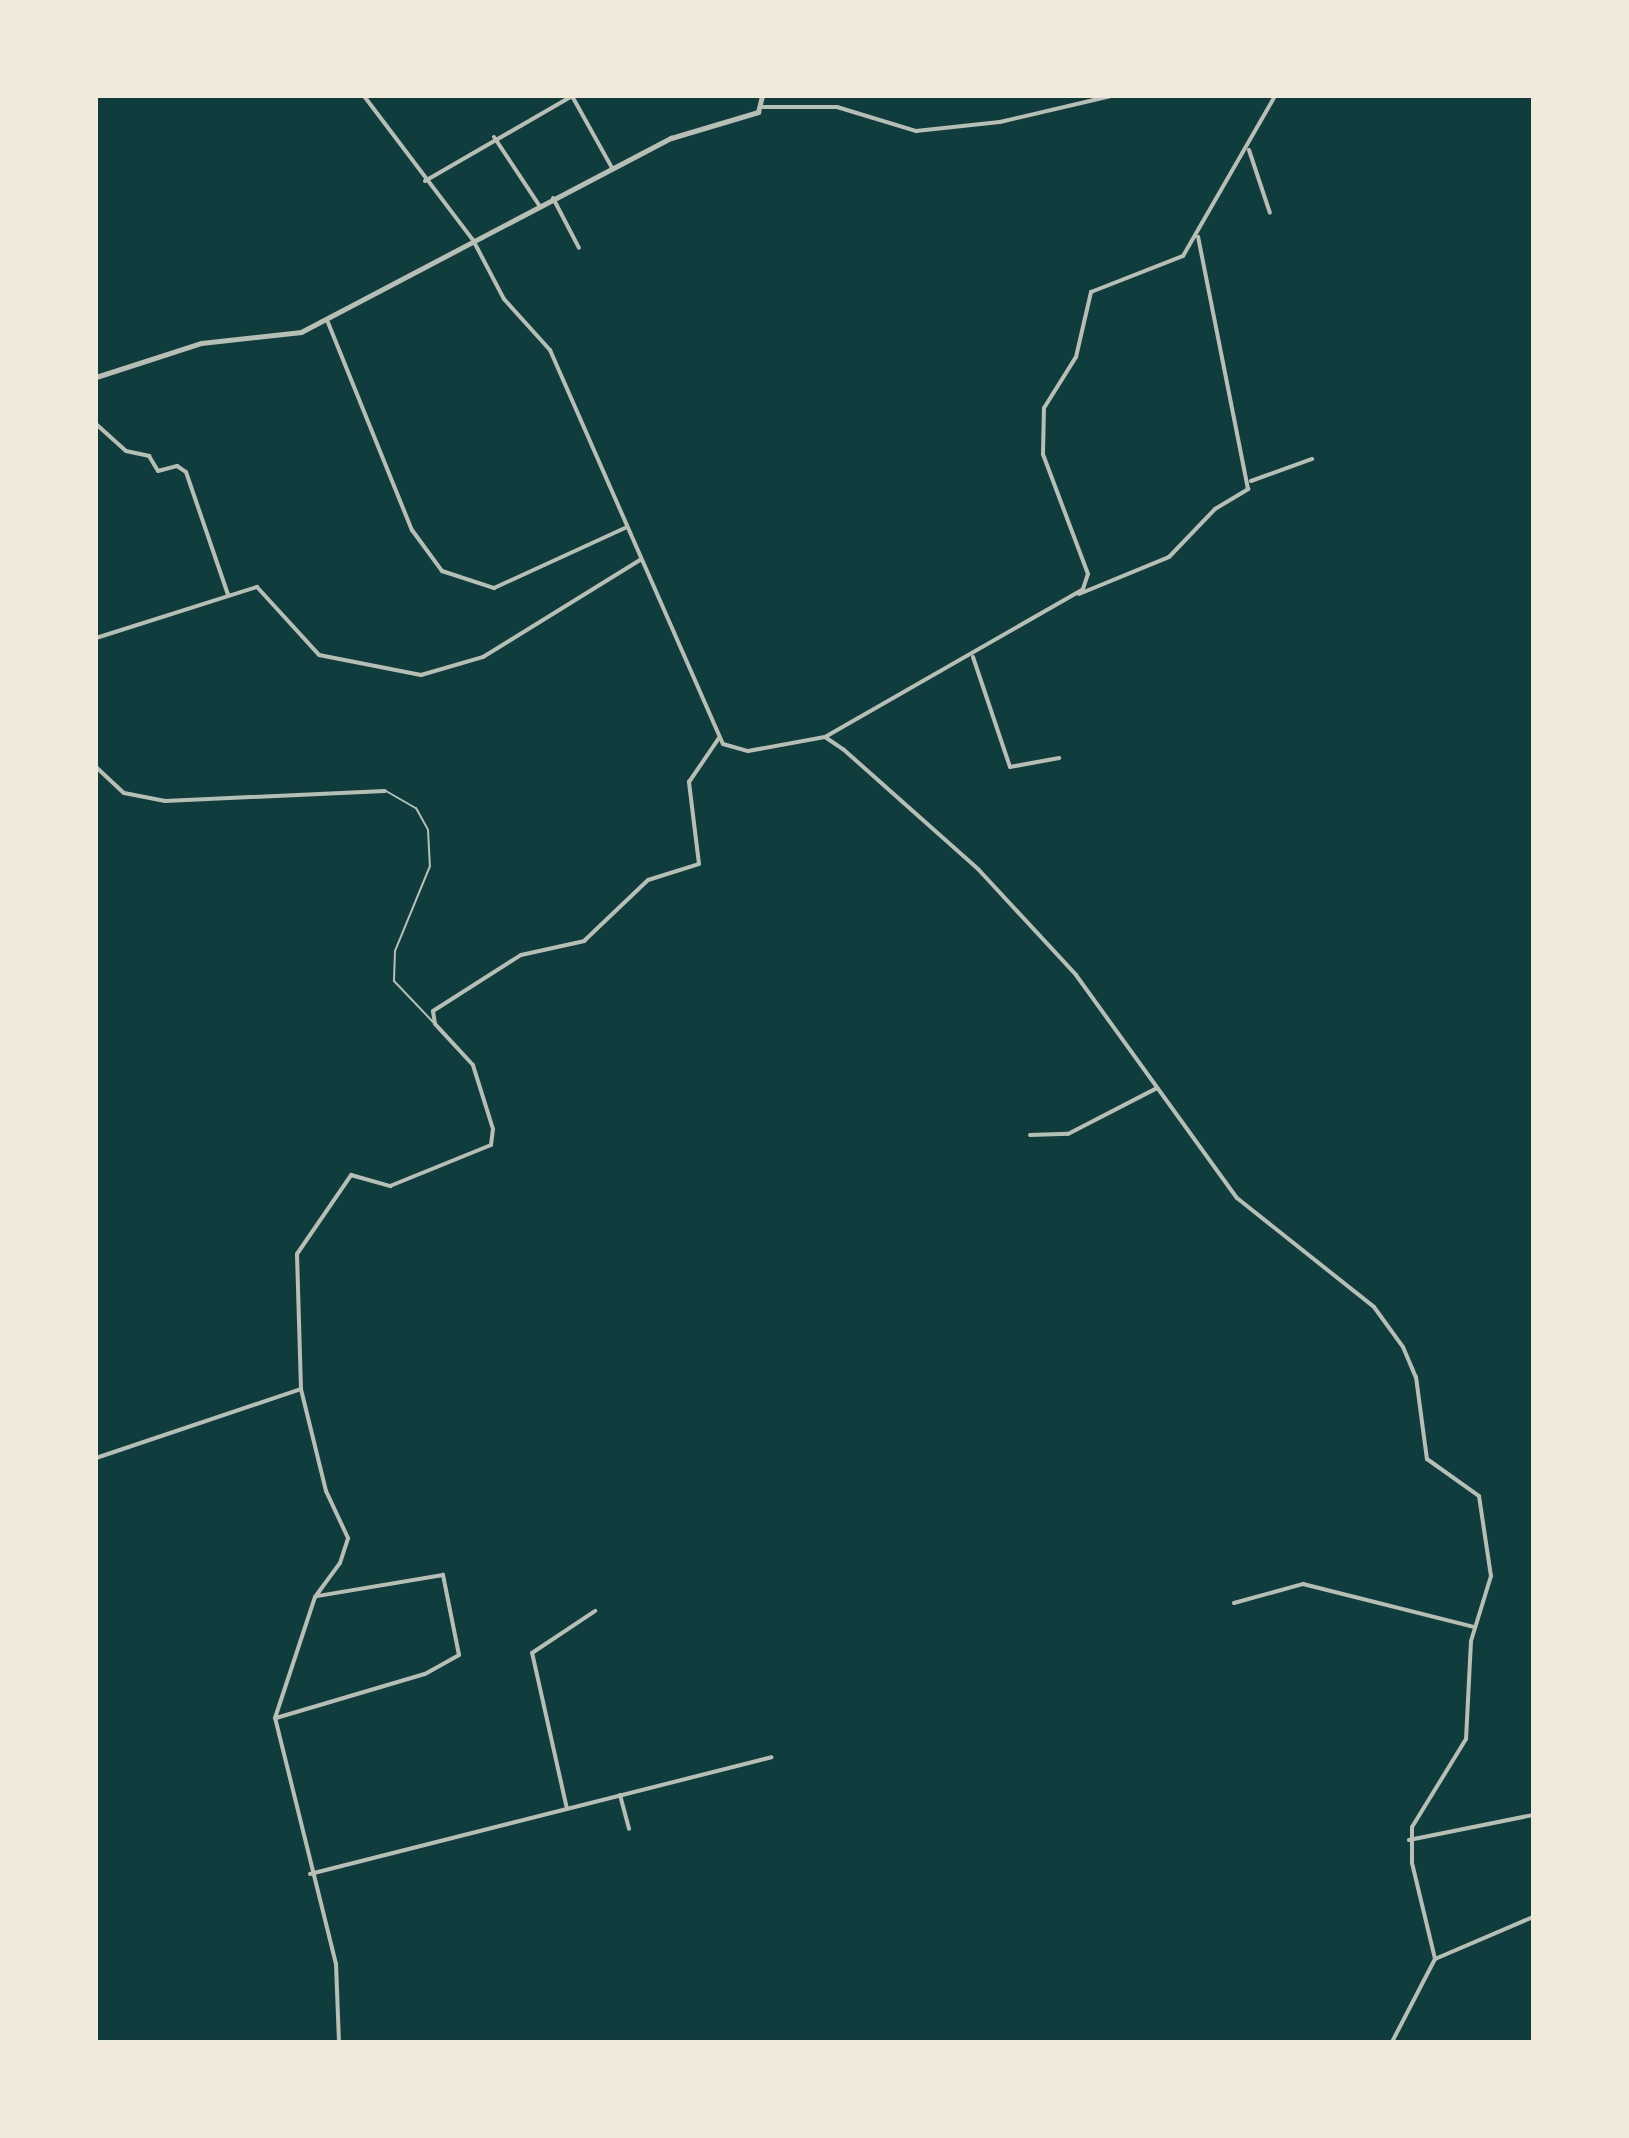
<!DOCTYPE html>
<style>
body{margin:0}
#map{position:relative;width:1629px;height:2138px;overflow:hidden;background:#0f3d3e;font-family:"Noto Sans",sans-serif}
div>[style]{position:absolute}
.service>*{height:2px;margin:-1px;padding:0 1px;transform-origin:1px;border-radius:1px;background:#b8beb3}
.minor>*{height:4px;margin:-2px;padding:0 2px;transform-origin:2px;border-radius:2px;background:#b8beb3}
.tertiary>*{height:5px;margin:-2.5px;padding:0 2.5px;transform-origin:2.5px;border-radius:2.5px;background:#b8beb3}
span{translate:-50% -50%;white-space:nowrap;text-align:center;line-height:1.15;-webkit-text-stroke:8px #f1e9da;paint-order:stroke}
.frame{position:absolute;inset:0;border:98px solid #f1e9da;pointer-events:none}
</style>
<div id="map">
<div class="service">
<div style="left:386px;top:791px;width:34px;rotate:30deg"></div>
<div style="left:416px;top:808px;width:25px;rotate:61deg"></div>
<div style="left:428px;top:830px;width:36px;rotate:87deg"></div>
<div style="left:430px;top:866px;width:92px;rotate:112.4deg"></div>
<div style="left:395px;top:951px;width:30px;rotate:92deg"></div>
<div style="left:394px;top:981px;width:59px;rotate:46.4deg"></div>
</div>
<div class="minor">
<div style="left:364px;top:96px;width:181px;rotate:52.9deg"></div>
<div style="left:473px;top:240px;width:67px;rotate:62.3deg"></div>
<div style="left:504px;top:299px;width:69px;rotate:48deg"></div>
<div style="left:550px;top:350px;width:430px;rotate:66.3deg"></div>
<div style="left:723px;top:744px;width:26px;rotate:16deg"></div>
<div style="left:748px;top:751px;width:78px;rotate:-10.3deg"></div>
<div style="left:825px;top:737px;width:22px;rotate:34deg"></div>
<div style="left:843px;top:749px;width:181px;rotate:41.6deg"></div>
<div style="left:978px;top:869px;width:144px;rotate:47.2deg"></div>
<div style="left:1076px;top:975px;width:275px;rotate:54.2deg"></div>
<div style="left:1237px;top:1198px;width:175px;rotate:38.5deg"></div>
<div style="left:1374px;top:1307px;width:49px;rotate:54.1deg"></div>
<div style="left:1403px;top:1347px;width:33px;rotate:67deg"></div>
<div style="left:1416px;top:1377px;width:83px;rotate:82.4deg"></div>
<div style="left:1427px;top:1459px;width:64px;rotate:35.4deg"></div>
<div style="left:1479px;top:1496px;width:81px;rotate:81.5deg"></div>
<div style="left:1491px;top:1576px;width:68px;rotate:107.1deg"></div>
<div style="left:1471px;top:1641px;width:98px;rotate:92.9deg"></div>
<div style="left:1466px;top:1739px;width:103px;rotate:121.5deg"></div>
<div style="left:1412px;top:1827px;width:36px;rotate:90deg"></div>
<div style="left:1412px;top:1863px;width:99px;rotate:76.5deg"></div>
<div style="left:1435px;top:1959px;width:93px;rotate:117.4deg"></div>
<div style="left:763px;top:107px;width:74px"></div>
<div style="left:837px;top:107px;width:83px;rotate:16.9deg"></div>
<div style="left:916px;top:131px;width:84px;rotate:-6.1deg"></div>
<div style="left:1000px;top:122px;width:114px;rotate:-13.2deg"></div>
<div style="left:494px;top:137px;width:82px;rotate:56.5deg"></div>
<div style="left:1249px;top:150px;width:66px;rotate:71.6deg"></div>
<div style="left:425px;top:181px;width:170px;rotate:-30deg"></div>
<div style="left:572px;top:96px;width:82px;rotate:60.9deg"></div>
<div style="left:553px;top:198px;width:56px;rotate:62.5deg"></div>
<div style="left:327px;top:320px;width:227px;rotate:68deg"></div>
<div style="left:412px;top:530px;width:51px;rotate:53.8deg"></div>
<div style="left:442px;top:571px;width:55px;rotate:18.1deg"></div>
<div style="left:494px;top:588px;width:144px;rotate:-24.6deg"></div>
<div style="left:96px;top:424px;width:40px;rotate:42deg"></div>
<div style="left:126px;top:451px;width:24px;rotate:12deg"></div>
<div style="left:149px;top:456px;width:17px;rotate:59deg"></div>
<div style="left:158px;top:471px;width:20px;rotate:-15deg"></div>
<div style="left:177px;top:466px;width:11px;rotate:34deg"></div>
<div style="left:186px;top:472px;width:130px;rotate:71.1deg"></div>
<div style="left:1251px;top:481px;width:65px;rotate:-19.8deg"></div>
<div style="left:1079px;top:594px;width:97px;rotate:-22.3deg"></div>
<div style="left:1169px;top:557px;width:66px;rotate:-46.2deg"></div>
<div style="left:1215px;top:509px;width:39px;rotate:-31deg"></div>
<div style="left:1248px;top:489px;width:257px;rotate:-101.2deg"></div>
<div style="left:96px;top:638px;width:169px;rotate:-17.6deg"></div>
<div style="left:257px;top:587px;width:92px;rotate:47.6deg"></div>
<div style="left:319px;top:655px;width:104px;rotate:11.1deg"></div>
<div style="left:421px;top:675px;width:65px;rotate:-16.2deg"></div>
<div style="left:483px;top:657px;width:185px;rotate:-31.7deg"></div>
<div style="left:973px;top:657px;width:116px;rotate:71.4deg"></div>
<div style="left:1010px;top:767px;width:50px;rotate:-10.4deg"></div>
<div style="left:825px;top:737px;width:297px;rotate:-29.8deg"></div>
<div style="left:1083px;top:589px;width:16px;rotate:-72deg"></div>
<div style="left:1088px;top:574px;width:128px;rotate:-110.6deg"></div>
<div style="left:1043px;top:454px;width:46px;rotate:-88.8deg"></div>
<div style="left:1044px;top:408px;width:60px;rotate:-57.9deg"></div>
<div style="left:1076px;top:357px;width:67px;rotate:-77deg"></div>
<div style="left:1091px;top:292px;width:99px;rotate:-21.4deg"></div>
<div style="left:1183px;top:256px;width:185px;rotate:-60.1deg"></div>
<div style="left:96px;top:767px;width:38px;rotate:43deg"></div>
<div style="left:124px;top:793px;width:42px;rotate:11deg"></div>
<div style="left:165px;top:801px;width:220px;rotate:-2.6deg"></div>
<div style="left:1030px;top:1135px;width:38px;rotate:-2deg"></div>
<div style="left:1068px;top:1134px;width:100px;rotate:-27.3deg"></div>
<div style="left:96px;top:1458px;width:216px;rotate:-18.6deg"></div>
<div style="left:1234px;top:1603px;width:72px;rotate:-15.4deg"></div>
<div style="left:1303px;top:1584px;width:176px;rotate:14.1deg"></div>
<div style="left:276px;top:1718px;width:155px;rotate:-16.5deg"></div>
<div style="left:425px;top:1674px;width:39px;rotate:-29deg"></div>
<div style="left:459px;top:1655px;width:82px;rotate:-101.3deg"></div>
<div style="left:443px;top:1575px;width:128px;rotate:170.5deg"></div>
<div style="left:620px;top:1795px;width:35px;rotate:75deg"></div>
<div style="left:567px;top:1809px;width:160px;rotate:-102.6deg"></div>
<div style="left:532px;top:1653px;width:76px;rotate:-33.7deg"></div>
<div style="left:1409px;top:1840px;width:126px;rotate:-11.4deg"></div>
<div style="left:310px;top:1874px;width:476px;rotate:-14.2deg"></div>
<div style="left:1435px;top:1959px;width:107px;rotate:-23.2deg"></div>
<div style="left:339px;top:2042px;width:78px;rotate:-92.2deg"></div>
<div style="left:336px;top:1964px;width:253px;rotate:-103.9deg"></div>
<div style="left:275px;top:1718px;width:127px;rotate:-71.7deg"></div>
<div style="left:315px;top:1597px;width:42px;rotate:-53.7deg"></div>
<div style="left:340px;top:1563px;width:26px;rotate:-72deg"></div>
<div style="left:348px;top:1538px;width:52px;rotate:-115.1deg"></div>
<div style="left:326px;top:1491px;width:105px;rotate:-103.8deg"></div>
<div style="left:301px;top:1389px;width:135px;rotate:-91.7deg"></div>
<div style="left:297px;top:1254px;width:96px;rotate:-55.6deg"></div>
<div style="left:351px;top:1175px;width:41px;rotate:15.8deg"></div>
<div style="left:390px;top:1186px;width:109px;rotate:-22.1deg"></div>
<div style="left:491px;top:1145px;width:16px;rotate:-83deg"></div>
<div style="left:493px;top:1129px;width:67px;rotate:-107.4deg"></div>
<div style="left:473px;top:1065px;width:56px;rotate:-132.8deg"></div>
<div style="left:435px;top:1024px;width:13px;rotate:-99deg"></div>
<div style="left:433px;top:1011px;width:104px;rotate:-32.5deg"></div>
<div style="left:521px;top:955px;width:65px;rotate:-12.5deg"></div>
<div style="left:584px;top:941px;width:88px;rotate:-43.6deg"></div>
<div style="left:648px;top:880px;width:53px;rotate:-17.4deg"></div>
<div style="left:699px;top:864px;width:83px;rotate:-97deg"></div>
<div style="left:689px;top:782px;width:53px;rotate:-55.7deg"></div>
</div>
<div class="tertiary">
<div style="left:96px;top:377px;width:110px;rotate:-17.9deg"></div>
<div style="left:201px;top:343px;width:101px;rotate:-6.3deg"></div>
<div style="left:301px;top:332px;width:418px;rotate:-27.7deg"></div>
<div style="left:671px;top:138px;width:91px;rotate:-16.6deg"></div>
<div style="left:758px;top:112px;width:16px;rotate:-76deg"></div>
</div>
<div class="frame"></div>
</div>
